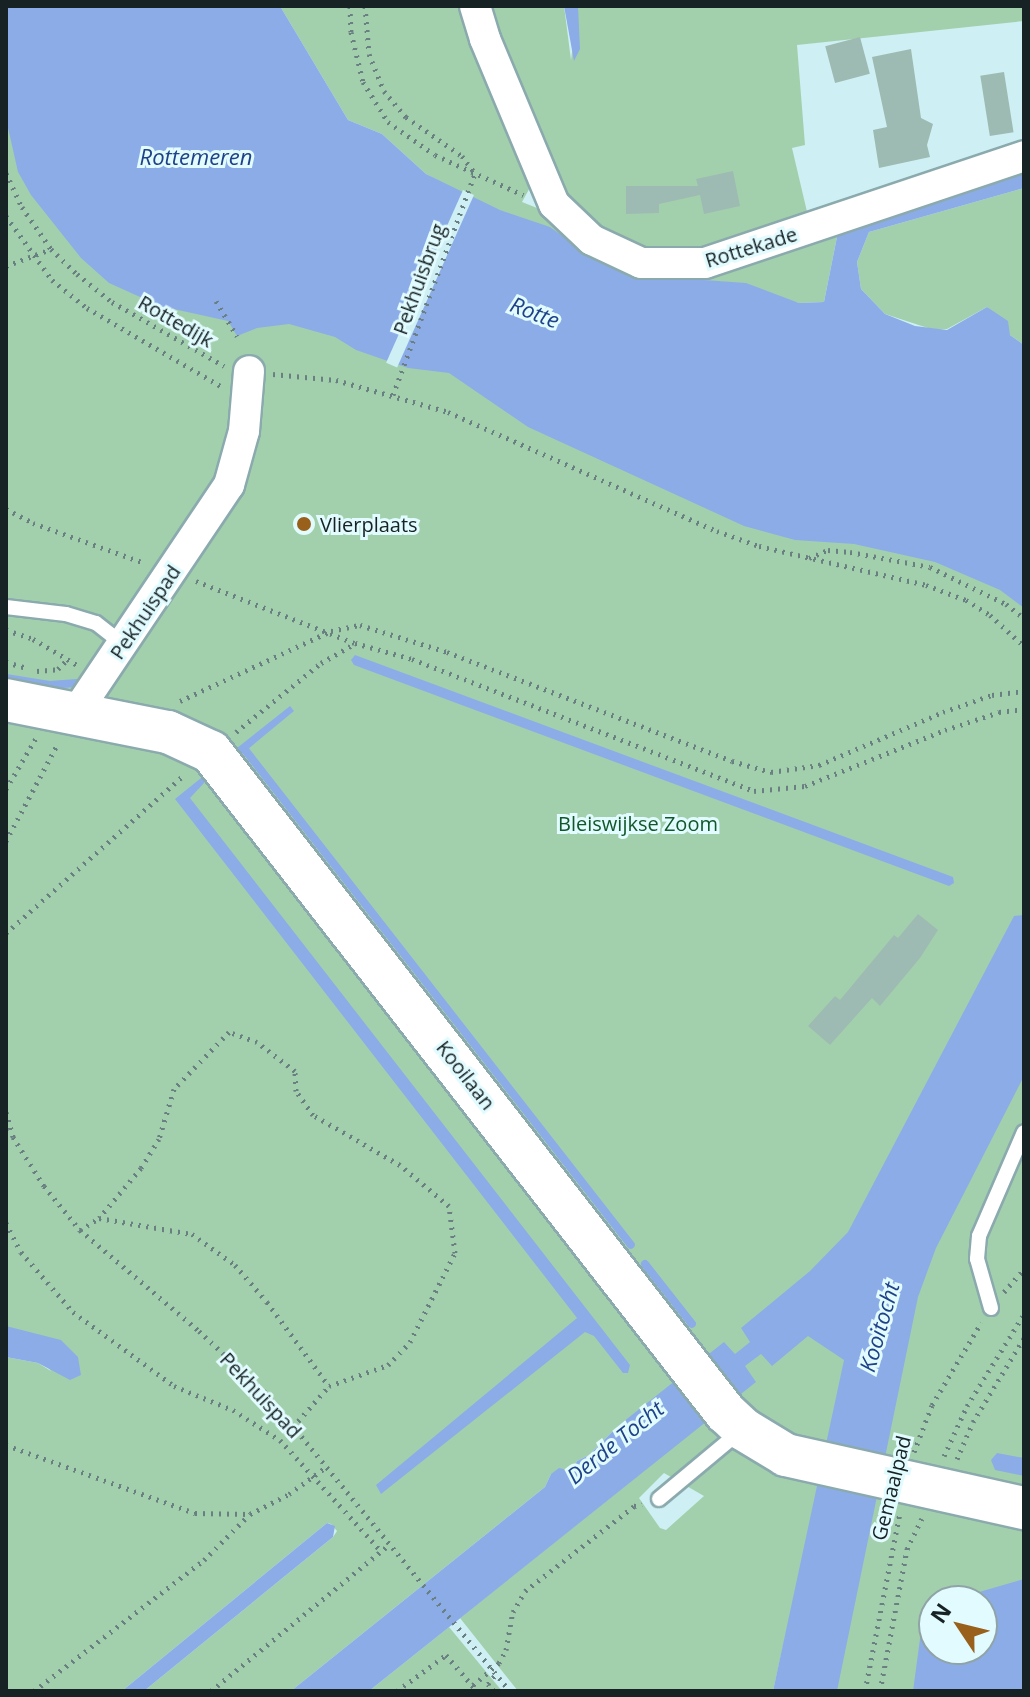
<!DOCTYPE html>
<style>
body{margin:0}
#map{position:relative;width:1030px;height:1697px;overflow:hidden;background:#ceeff3;font-family:"Open Sans",sans-serif}
div>[style]{position:absolute}
.green>*{inset:0;background:#a3d0ac}
.water>*{inset:0;background:#8cace8}
.pier>*{inset:0;background:#ceeff3;transform-origin:0 0}
.stream>*{height:8px;margin:-4px;padding:0 4px;transform-origin:4px;border-radius:4px;background:#8cace8}
.building>*{inset:0;background:#9dbbb3;transform-origin:0 0}
.path>*{height:5px;margin-top:-2.5px;transform-origin:0;background:repeating-linear-gradient(90deg,#6a7f82 0 2px,transparent 0 8px)}
.roads{filter:drop-shadow(2px 0 #8baaae) drop-shadow(-2px 0 #8baaae) drop-shadow(0 2px #8baaae) drop-shadow(0 -2px #8baaae)}
.lane>*{height:14px;margin:-7px;padding:0 7px;transform-origin:7px;border-radius:7px;background:#fff}
.street>*{height:30px;margin:-15px;padding:0 15px;transform-origin:15px;border-radius:15px;background:#fff}
.secondary>*{height:42px;margin:-21px;padding:0 21px;transform-origin:21px;border-radius:21px;background:#fff}
.dots>*{width:22px;height:22px;translate:-50% -50%;box-sizing:border-box;border:4px solid #e1fbfe;border-radius:50%}
span{translate:-50% -50%;white-space:nowrap;text-align:center;line-height:1.15;-webkit-text-stroke:6px #e1fbfe;paint-order:stroke}
.street-label{font-size:20px;color:#162224}
.poi-label{font-size:20px;color:#162224}
.left{translate:0 -50%;text-align:left}
.park-label{font-size:20px;color:#12572a}
.water-label{font-size:22px;color:#1e4187;font-style:italic}
.frame{position:absolute;inset:0;border:8px solid #162224;pointer-events:none}
.north{position:absolute;left:918px;top:1585px;width:80px;height:80px;box-sizing:border-box;background:#e1fbfe;border:2px solid #90a4a7;border-radius:50%;rotate:305deg;font-size:22px;font-weight:700;line-height:32px;text-align:center;color:#162224}
.north::after{content:'';display:block;margin:auto;width:28px;height:36px;background:#98601b;clip-path:polygon(50% 0,100% 100%,50% 72%,0 100%)}
</style>
<div id="map">
<div class="green">
<div style="clip-path:polygon(evenodd,6px 6px,53px 6px,1024px 561px,1024px 1691px,805px 1691px,804px 1553px,773px 1691px,518px 1691px,460px 1618px,650px 1466px,613px 1431px,589px 1455px,577px 1461px,572px 1472px,551px 1474px,545px 1487px,291px 1691px,144px 1691px,333px 1537px,337px 1531px,331px 1524px,327px 1523px,122px 1691px,6px 1691px,6px 1357px,38px 1363px,51px 1371px,15px 1330px,6px 1326px,6px 6px,664px 1473px,704px 1496px,666px 1530px,660px 1528px,639px 1498px,664px 1473px,6px 6px,934px 1601px,982px 1601px,982px 1649px,934px 1649px,934px 1601px)"></div>
<div style="clip-path:polygon(280px 6px,465px 6px,533px 182px,522px 202px,542px 210px,624px 265px,839px 227px,824px 302px,799px 303px,708px 281px,627px 271px,459px 192px,426px 174px,382px 134px,348px 120px)"></div>
<div style="clip-path:polygon(486px 6px,564px 6px,571px 60px,578px 6px,1024px 6px,1024px 21px,797px 45px,805px 145px,792px 148px,808px 216px,713px 253px,697px 248px,692px 256px,617px 246px,561px 194px)"></div>
<div style="clip-path:polygon(1024px 188px,1024px 345px,1010px 335px,987px 307px,947px 329px,934px 330px,885px 314px,861px 289px,857px 262px,869px 232px)"></div>
<div style="clip-path:polygon(449px 1627px,502px 1691px,369px 1691px)"></div>
</div>
<div class="water">
<div style="clip-path:polygon(6px 6px,280px 6px,348px 120px,382px 134px,426px 174px,500px 210px,550px 227px,583px 251px,663px 277px,746px 283px,799px 303px,824px 302px,839px 227px,928px 204px,1024px 170px,1024px 188px,869px 232px,857px 262px,861px 289px,885px 314px,915px 326px,947px 330px,987px 307px,1008px 321px,1010px 335px,1024px 345px,1024px 608px,1000px 590px,935px 562px,854px 544px,795px 540px,744px 526px,528px 427px,449px 373px,408px 368px,356px 350px,335px 337px,289px 324px,257px 328px,237px 336px,228px 321px,160px 306px,109px 283px,81px 258px,31px 195px,18px 172px,6px 119px)"></div>
<div style="clip-path:polygon(564px 6px,578px 6px,580px 49px,574px 61px)"></div>
<div style="clip-path:polygon(355px 655px,953px 877px,954px 883px,949px 886px,354px 665px,351px 660px)"></div>
<div style="clip-path:polygon(290px 706px,294px 711px,242px 754px,237px 748px)"></div>
<div style="clip-path:polygon(201px 778px,205px 782px,190px 798px,630px 1365px,628px 1373px,623px 1373px,594px 1336px,585px 1332px,381px 1494px,376px 1485px,577px 1318px,175px 799px)"></div>
<div style="clip-path:polygon(1024px 915px,1024px 1076px,936px 1248px,918px 1297px,837px 1691px,773px 1691px,844px 1360px,808px 1336px,772px 1366px,761px 1354px,745px 1366px,756px 1382px,369px 1691px,291px 1691px,545px 1487px,551px 1474px,559px 1468px,572px 1471px,577px 1461px,589px 1455px,618px 1426px,724px 1342px,735px 1354px,750px 1342px,741px 1328px,810px 1271px,848px 1232px,1014px 916px)"></div>
<div style="clip-path:polygon(6px 1326px,61px 1340px,78px 1357px,81px 1375px,70px 1380px,38px 1363px,6px 1357px)"></div>
<div style="clip-path:polygon(997px 1453px,1024px 1458px,1024px 1476px,995px 1470px,991px 1460px)"></div>
<div style="clip-path:polygon(327px 1523px,335px 1526px,333px 1537px,144px 1691px,122px 1691px)"></div>
<div style="clip-path:polygon(1024px 1579px,1024px 1691px,913px 1691px,924px 1609px,934px 1606px,934px 1649px,982px 1649px,982px 1601px,948px 1601px)"></div>
</div>
<div class="pier">
<div style="left:463px;top:190px;width:12px;height:189px;rotate:24deg"></div>
</div>
<div class="stream">
<div style="left:6px;top:678px;width:44px;rotate:9.2deg"></div>
<div style="left:49px;top:685px;width:28px;rotate:-4deg"></div>
<div style="left:246px;top:751px;width:626px;rotate:52.07deg"></div>
<div style="left:645px;top:1264px;width:76px;rotate:51.9deg"></div>
</div>
<div class="building">
<div style="left:860px;top:37px;width:38px;height:36px;rotate:75deg"></div>
<div style="clip-path:polygon(911px 49px,921px 118px,933px 124px,927px 145px,930px 157px,879px 168px,873px 130px,887px 127px,872px 57px)"></div>
<div style="left:1004px;top:72px;width:61px;height:24px;rotate:81deg"></div>
<div style="clip-path:polygon(733px 171px,740px 206px,704px 214px,700px 195px,659px 204px,659px 213px,626px 214px,626px 186px,698px 186px,696px 179px)"></div>
<div style="clip-path:polygon(918px 914px,938px 930px,920px 958px,880px 1006px,872px 998px,830px 1045px,808px 1026px,835px 996px,840px 1000px,894px 935px,898px 938px)"></div>
</div>
<div class="path">
<div style="left:350px;top:6px;width:26px;rotate:88deg"></div>
<div style="left:351px;top:32px;width:51px;rotate:76.5deg"></div>
<div style="left:363px;top:82px;width:47px;rotate:58deg"></div>
<div style="left:388px;top:122px;width:57px;rotate:35.1deg"></div>
<div style="left:435px;top:155px;width:97px;rotate:24.4deg"></div>
<div style="left:365px;top:6px;width:48px;rotate:85.2deg"></div>
<div style="left:369px;top:54px;width:40px;rotate:68deg"></div>
<div style="left:384px;top:91px;width:34px;rotate:50deg"></div>
<div style="left:406px;top:117px;width:68px;rotate:34.9deg"></div>
<div style="left:462px;top:156px;width:21px;rotate:53deg"></div>
<div style="left:6px;top:173px;width:38px;rotate:65deg"></div>
<div style="left:22px;top:207px;width:51px;rotate:55.4deg"></div>
<div style="left:51px;top:249px;width:36px;rotate:44deg"></div>
<div style="left:77px;top:274px;width:45px;rotate:38.7deg"></div>
<div style="left:112px;top:302px;width:129px;rotate:29.7deg"></div>
<div style="left:6px;top:216px;width:79px;rotate:54.3deg"></div>
<div style="left:52px;top:280px;width:45px;rotate:38.7deg"></div>
<div style="left:87px;top:308px;width:156px;rotate:30.3deg"></div>
<div style="left:6px;top:266px;width:48px;rotate:-20.7deg"></div>
<div style="left:216px;top:301px;width:41px;rotate:59deg"></div>
<div style="left:273px;top:374px;width:63px;rotate:5.4deg"></div>
<div style="left:336px;top:380px;width:116px;rotate:15.9deg"></div>
<div style="left:448px;top:412px;width:294px;rotate:23.9deg"></div>
<div style="left:717px;top:531px;width:45px;rotate:19.7deg"></div>
<div style="left:759px;top:546px;width:171px;rotate:13.1deg"></div>
<div style="left:926px;top:585px;width:43px;rotate:20.6deg"></div>
<div style="left:966px;top:600px;width:28px;rotate:32deg"></div>
<div style="left:990px;top:615px;width:46px;rotate:42.4deg"></div>
<div style="left:393px;top:395px;width:237px;rotate:-69.7deg"></div>
<div style="left:6px;top:509px;width:30px;rotate:27deg"></div>
<div style="left:33px;top:523px;width:119px;rotate:19.7deg"></div>
<div style="left:809px;top:558px;width:21px;rotate:-23deg"></div>
<div style="left:828px;top:550px;width:22px;rotate:5deg"></div>
<div style="left:850px;top:552px;width:81px;rotate:10.6deg"></div>
<div style="left:930px;top:567px;width:85px;rotate:26deg"></div>
<div style="left:1006px;top:604px;width:23px;rotate:38deg"></div>
<div style="left:196px;top:581px;width:170px;rotate:21.4deg"></div>
<div style="left:6px;top:630px;width:28px;rotate:18deg"></div>
<div style="left:33px;top:639px;width:51px;rotate:30.6deg"></div>
<div style="left:6px;top:662px;width:19px;rotate:16deg"></div>
<div style="left:37px;top:671px;width:21px;rotate:-5deg"></div>
<div style="left:58px;top:669px;width:14px;rotate:-45deg"></div>
<div style="left:180px;top:701px;width:166px;rotate:-24.9deg"></div>
<div style="left:331px;top:631px;width:30px;rotate:-12deg"></div>
<div style="left:360px;top:625px;width:91px;rotate:17.2deg"></div>
<div style="left:447px;top:652px;width:305px;rotate:20.9deg"></div>
<div style="left:732px;top:761px;width:41px;rotate:15.8deg"></div>
<div style="left:771px;top:772px;width:49px;rotate:-8.3deg"></div>
<div style="left:819px;top:765px;width:135px;rotate:-23.1deg"></div>
<div style="left:943px;top:712px;width:52px;rotate:-19.1deg"></div>
<div style="left:992px;top:695px;width:32px;rotate:-7deg"></div>
<div style="left:236px;top:732px;width:109px;rotate:-39.1deg"></div>
<div style="left:321px;top:663px;width:39px;rotate:-30deg"></div>
<div style="left:355px;top:643px;width:59px;rotate:15.7deg"></div>
<div style="left:412px;top:659px;width:367px;rotate:21.1deg"></div>
<div style="left:754px;top:791px;width:51px;rotate:-5.6deg"></div>
<div style="left:805px;top:786px;width:151px;rotate:-21.8deg"></div>
<div style="left:945px;top:730px;width:57px;rotate:-18.4deg"></div>
<div style="left:999px;top:712px;width:25px;rotate:-7deg"></div>
<div style="left:6px;top:789px;width:59px;rotate:-59.5deg"></div>
<div style="left:6px;top:841px;width:111px;rotate:-62deg"></div>
<div style="left:6px;top:933px;width:239px;rotate:-41.6deg"></div>
<div style="left:6px;top:1112px;width:26px;rotate:74deg"></div>
<div style="left:13px;top:1137px;width:58px;rotate:57.7deg"></div>
<div style="left:44px;top:1186px;width:57px;rotate:50.7deg"></div>
<div style="left:80px;top:1230px;width:156px;rotate:40.3deg"></div>
<div style="left:199px;top:1331px;width:91px;rotate:42.8deg"></div>
<div style="left:266px;top:1393px;width:385px;rotate:50.7deg"></div>
<div style="left:6px;top:1223px;width:33px;rotate:63deg"></div>
<div style="left:21px;top:1252px;width:79px;rotate:49.1deg"></div>
<div style="left:73px;top:1312px;width:125px;rotate:36.2deg"></div>
<div style="left:174px;top:1386px;width:64px;rotate:22.1deg"></div>
<div style="left:233px;top:1410px;width:56px;rotate:32.6deg"></div>
<div style="left:280px;top:1440px;width:149px;rotate:47.7deg"></div>
<div style="left:80px;top:1230px;width:22px;rotate:-32deg"></div>
<div style="left:99px;top:1218px;width:94px;rotate:9.8deg"></div>
<div style="left:192px;top:1234px;width:53px;rotate:35.8deg"></div>
<div style="left:235px;top:1265px;width:49px;rotate:49.1deg"></div>
<div style="left:267px;top:1302px;width:104px;rotate:53.6deg"></div>
<div style="left:329px;top:1386px;width:63px;rotate:-19.6deg"></div>
<div style="left:388px;top:1365px;width:32px;rotate:-46deg"></div>
<div style="left:410px;top:1342px;width:100px;rotate:-63.2deg"></div>
<div style="left:455px;top:1253px;width:47px;rotate:-97.3deg"></div>
<div style="left:449px;top:1206px;width:64px;rotate:-140.1deg"></div>
<div style="left:400px;top:1165px;width:100px;rotate:-150.1deg"></div>
<div style="left:313px;top:1115px;width:29px;rotate:-125deg"></div>
<div style="left:296px;top:1091px;width:20px;rotate:-93deg"></div>
<div style="left:295px;top:1071px;width:48px;rotate:-142.7deg"></div>
<div style="left:257px;top:1042px;width:30px;rotate:-160deg"></div>
<div style="left:229px;top:1032px;width:79px;rotate:134deg"></div>
<div style="left:174px;top:1089px;width:52px;rotate:106.7deg"></div>
<div style="left:159px;top:1139px;width:34px;rotate:122deg"></div>
<div style="left:141px;top:1168px;width:65px;rotate:130deg"></div>
<div style="left:1004px;top:1292px;width:30px;rotate:-49deg"></div>
<div style="left:293px;top:1427px;width:55px;rotate:-48.7deg"></div>
<div style="left:6px;top:1445px;width:201px;rotate:19.8deg"></div>
<div style="left:195px;top:1513px;width:54px;rotate:1.1deg"></div>
<div style="left:914px;top:1452px;width:50px;rotate:-69deg"></div>
<div style="left:932px;top:1405px;width:96px;rotate:-59.1deg"></div>
<div style="left:944px;top:1456px;width:55px;rotate:-65.3deg"></div>
<div style="left:967px;top:1406px;width:108px;rotate:-58.2deg"></div>
<div style="left:957px;top:1459px;width:40px;rotate:-66.6deg"></div>
<div style="left:973px;top:1422px;width:98px;rotate:-58.7deg"></div>
<div style="left:473px;top:1685px;width:34px;rotate:-40deg"></div>
<div style="left:499px;top:1663px;width:15px;rotate:-62deg"></div>
<div style="left:506px;top:1650px;width:39px;rotate:-80deg"></div>
<div style="left:513px;top:1612px;width:24px;rotate:-60deg"></div>
<div style="left:525px;top:1591px;width:138px;rotate:-37.9deg"></div>
<div style="left:634px;top:1506px;width:8px;rotate:-14deg"></div>
<div style="left:34px;top:1691px;width:215px;rotate:-37.6deg"></div>
<div style="left:204px;top:1560px;width:65px;rotate:-45deg"></div>
<div style="left:250px;top:1514px;width:44px;rotate:-27.1deg"></div>
<div style="left:289px;top:1494px;width:46px;rotate:-36.1deg"></div>
<div style="left:211px;top:1691px;width:230px;rotate:-39.4deg"></div>
<div style="left:397px;top:1691px;width:61px;rotate:-36.3deg"></div>
<div style="left:446px;top:1655px;width:48px;rotate:49.3deg"></div>
<div style="left:494px;top:1691px;width:9px;rotate:-131deg"></div>
<div style="left:488px;top:1684px;width:13px;rotate:-51deg"></div>
<div style="left:865px;top:1691px;width:182px;rotate:-78.9deg"></div>
<div style="left:880px;top:1691px;width:145px;rotate:-79.2deg"></div>
<div style="left:907px;top:1549px;width:34px;rotate:-64deg"></div>
</div>
<div class="roads">
<div class="lane">
<div style="left:6px;top:607px;width:60px;rotate:6.7deg"></div>
<div style="left:66px;top:614px;width:31px;rotate:17deg"></div>
<div style="left:96px;top:623px;width:36px;rotate:38deg"></div>
<div style="left:991px;top:1308px;width:51px;rotate:-105.9deg"></div>
<div style="left:977px;top:1259px;width:23px;rotate:-85deg"></div>
<div style="left:979px;top:1236px;width:113px;rotate:-66.6deg"></div>
<div style="left:659px;top:1499px;width:104px;rotate:-39.9deg"></div>
</div>
<div class="street">
<div style="left:475px;top:6px;width:34px;rotate:73deg"></div>
<div style="left:485px;top:39px;width:179px;rotate:67.3deg"></div>
<div style="left:554px;top:204px;width:52px;rotate:43.5deg"></div>
<div style="left:592px;top:240px;width:54px;rotate:25.1deg"></div>
<div style="left:641px;top:263px;width:64px"></div>
<div style="left:705px;top:263px;width:336px;rotate:-18.5deg"></div>
<div style="left:75px;top:714px;width:276px;rotate:-56.1deg"></div>
<div style="left:229px;top:485px;width:56px;rotate:-74.5deg"></div>
<div style="left:244px;top:431px;width:60px;rotate:-85.2deg"></div>
</div>
<div class="secondary">
<div style="left:6px;top:700px;width:165px;rotate:11.2deg"></div>
<div style="left:168px;top:732px;width:47px;rotate:24.9deg"></div>
<div style="left:211px;top:752px;width:837px;rotate:52.09deg"></div>
<div style="left:725px;top:1412px;width:25px;rotate:43deg"></div>
<div style="left:743px;top:1429px;width:50px;rotate:31.2deg"></div>
<div style="left:786px;top:1455px;width:244px;rotate:12.6deg"></div>
</div>
</div>
<div class="dots">
<div style="left:304px;top:524px;background:#98601b"></div>
</div>
<div class="street-label">
<span style="left:751px;top:247px;rotate:-17deg">Rottekade</span>
<span style="left:419px;top:279px;rotate:-70deg">Pekhuisbrug</span>
<span style="left:176px;top:321px;rotate:30deg">Rottedijk</span>
<span style="left:145px;top:612px;rotate:-56deg">Pekhuispad</span>
<span style="left:466px;top:1075px;rotate:52deg">Kooilaan</span>
<span style="left:261px;top:1395px;rotate:47deg">Pekhuispad</span>
<span style="left:891px;top:1488px;rotate:-76deg">Gemaalpad</span>
</div>
<div class="poi-label">
<span class="left" style="left:320px;top:524px">Vlierplaats</span>
</div>
<div class="park-label">
<span style="left:638px;top:823px">Bleiswijkse Zoom</span>
</div>
<div class="water-label">
<span style="left:196px;top:157px">Rottemeren</span>
<span style="left:535px;top:312px;rotate:21deg">Rotte</span>
<span style="left:879px;top:1327px;rotate:-74deg">Kooitocht</span>
<span style="left:615px;top:1442px;rotate:-39deg">Derde Tocht</span>
</div>
<div class="frame"></div>
<div class="north">N</div>
</div>
